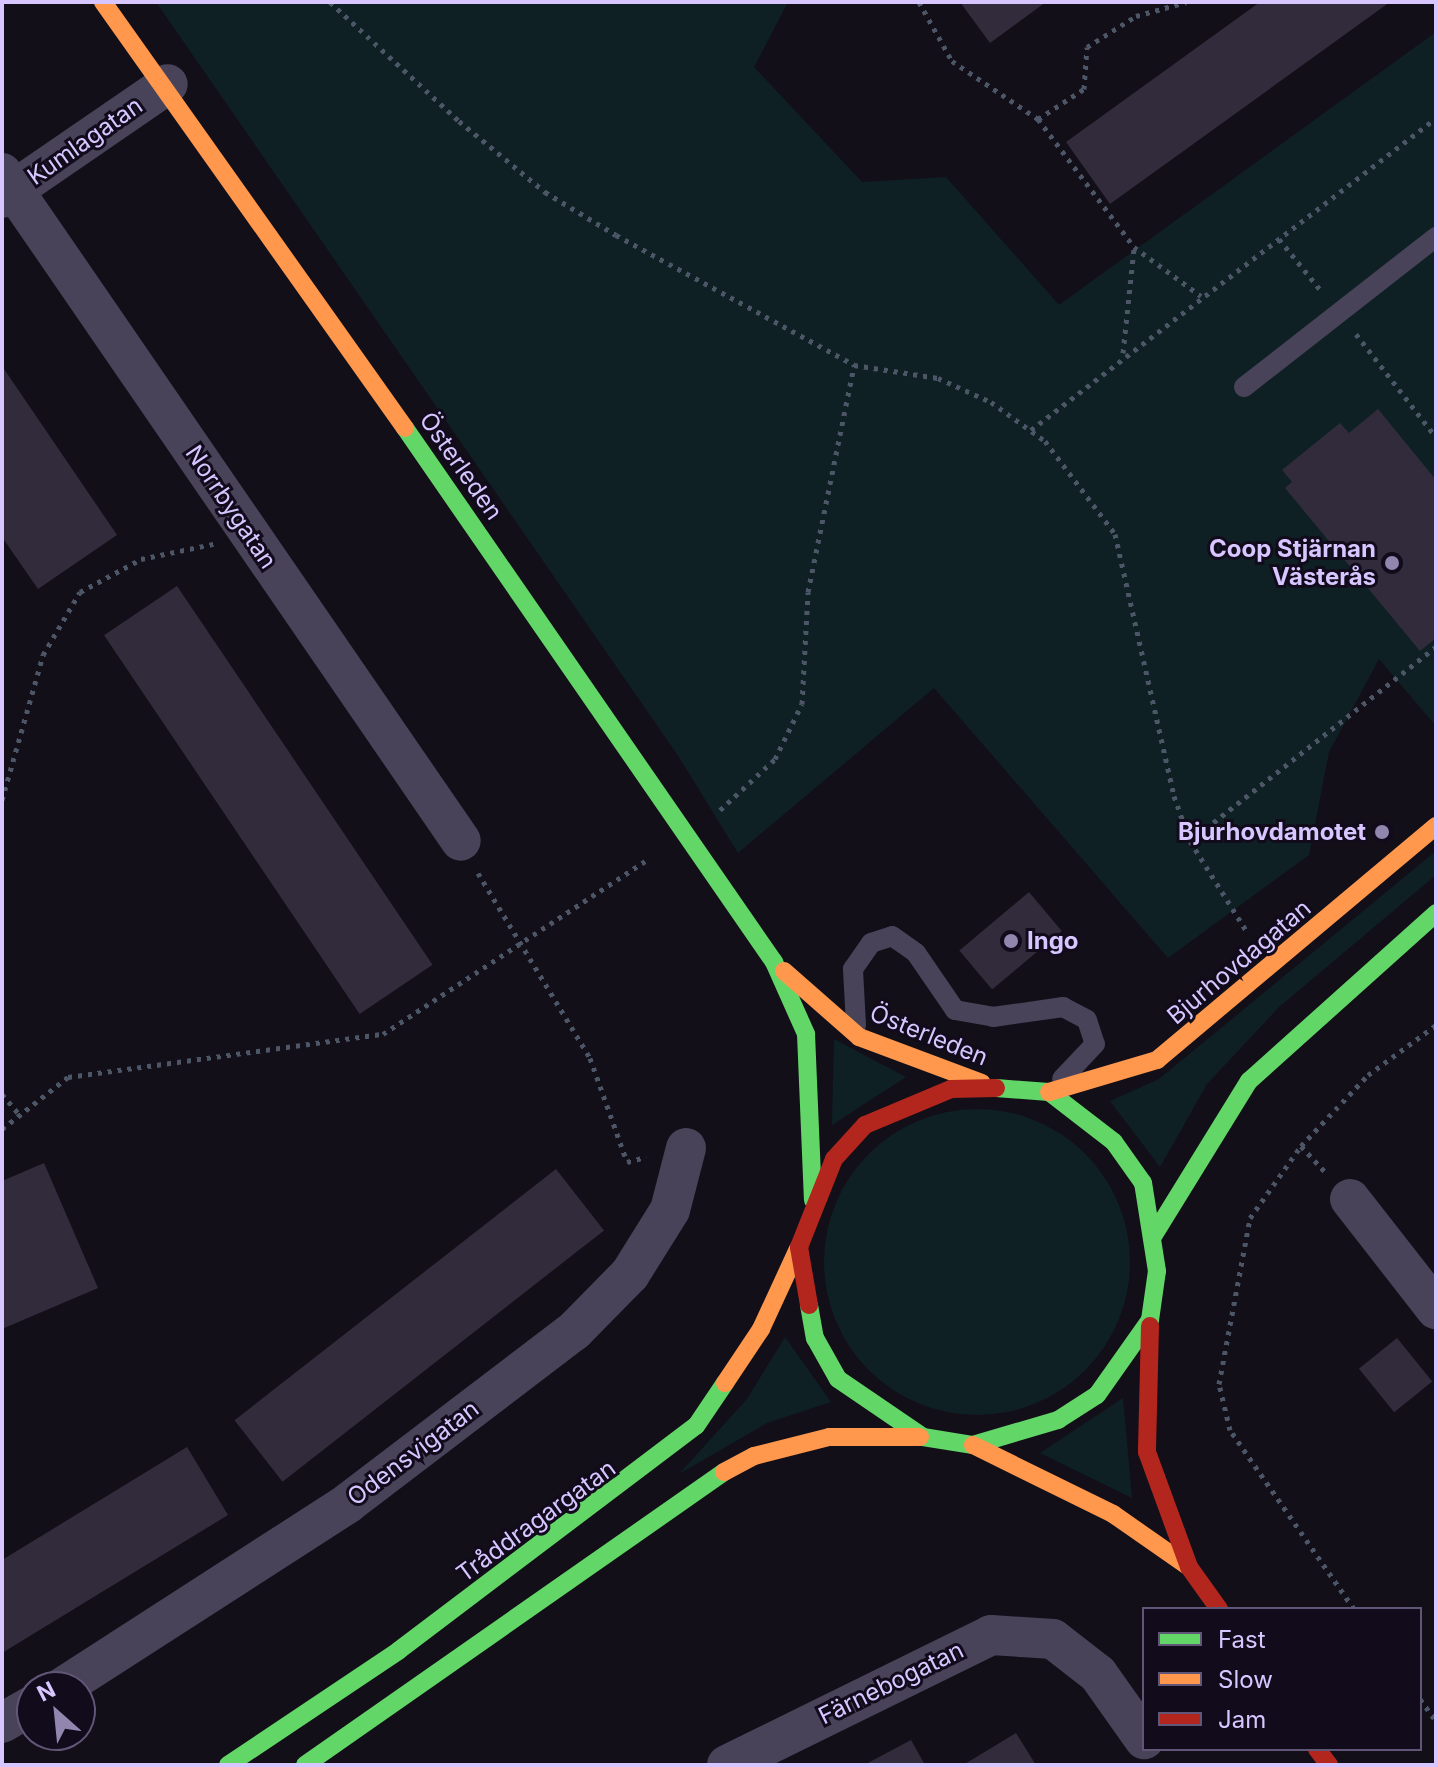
<!DOCTYPE html>
<meta charset="utf-8">
<style>
body{margin:0}
#map{position:relative;width:1438px;height:1767px;overflow:hidden;background:#120f18;font-family:Inter,sans-serif}
div>[style]{position:absolute}
.green>*{inset:0;background:#0f2024}
.round{border-radius:50%}
.building>*{inset:0;background:#312b3c;transform-origin:0 0}
.path>*{height:5px;margin-top:-2.5px;transform-origin:0;background:repeating-linear-gradient(90deg,#4c5667 0 4px,transparent 0 10px)}
.lane>*{height:20px;margin:-10px;padding:0 10px;transform-origin:10px;border-radius:10px;background:#484359}
.street>*{height:40px;margin:-20px;padding:0 20px;transform-origin:20px;border-radius:20px;background:#484359}
.fast>*{height:18px;margin:-9px;padding:0 9px;transform-origin:9px;border-radius:9px;background:#63d668}
.slow>*{height:18px;margin:-9px;padding:0 9px;transform-origin:9px;border-radius:9px;background:#ff974d}
.jam>*{height:18px;margin:-9px;padding:0 9px;transform-origin:9px;border-radius:9px;background:#b3261e}
.dots>*{width:22px;height:22px;translate:-50% -50%;box-sizing:border-box;border:4px solid #110b1c;border-radius:50%}
span{translate:-50% -50%;white-space:nowrap;text-align:center;line-height:1.15;-webkit-text-stroke:6px #110b1c;paint-order:stroke}
.street-label{font-size:24px;color:#d7c6ff}
.poi-label{font-size:24px;color:#d7c6ff;font-weight:700}
.right{translate:-100% -50%;text-align:right}
.left{translate:0 -50%;text-align:left}
.frame{position:absolute;inset:0;border:4px solid #d7c6ff;pointer-events:none}
.legend{position:absolute;left:1142px;top:1607px;width:280px;height:144px;box-sizing:border-box;background:#110b1c;border:2px solid #605677;margin:0;padding:10px 14px;list-style:none;font-size:24px;color:#d7c6ff}
.legend li{display:flex;align-items:center;gap:16px;height:40px}
.legend b{width:40px;border:2px solid #605677}
.north{position:absolute;left:16px;top:1671px;width:80px;height:80px;box-sizing:border-box;background:#110b1c;border:2px solid #605677;border-radius:50%;rotate:333deg;font-size:22px;font-weight:700;line-height:32px;text-align:center;color:#d7c6ff}
.north::after{content:'';display:block;margin:auto;width:28px;height:36px;background:#9286ae;clip-path:polygon(50% 0,100% 100%,50% 72%,0 100%)}
</style>
<div id="map">
<div class="green">
<div style="clip-path:polygon(156px 2px,788px 2px,754px 67px,862px 182px,946px 177px,1059px 305px,1436px 32px,1436px 726px,1379px 659px,1329px 752px,1309px 855px,1168px 958px,934px 688px,738px 853px,679px 757px)"></div>
<div style="clip-path:polygon(1436px 851px,1436px 875px,1279px 1007px,1207px 1084px,1160px 1167px,1110px 1101px,1159px 1079px)"></div>
<div style="clip-path:polygon(834px 1039px,906px 1077px,832px 1125px)"></div>
<div class="round" style="left:824px;top:1109px;width:306px;height:306px"></div>
<div style="clip-path:polygon(785px 1337px,831px 1402px,767px 1423px,679px 1474px,747px 1399px)"></div>
<div style="clip-path:polygon(1123px 1398px,1132px 1498px,1040px 1453px)"></div>
</div>
<div class="building">
<div style="clip-path:polygon(960px 2px,1046px 2px,990px 43px)"></div>
<div style="clip-path:polygon(1260px 2px,1390px 2px,1110px 204px,1066px 142px)"></div>
<div style="clip-path:polygon(2px 366px,117px 535px,38px 589px,2px 537px)"></div>
<div style="clip-path:polygon(1378px 409px,1436px 480px,1436px 638px,1420px 651px,1285px 488px,1292px 482px,1282px 470px,1340px 423px,1349px 433px)"></div>
<div style="left:177px;top:586px;width:457px;height:88px;rotate:56deg"></div>
<div style="left:1029px;top:892px;width:51px;height:91px;rotate:50deg"></div>
<div style="clip-path:polygon(44px 1163px,98px 1288px,2px 1329px,2px 1181px)"></div>
<div style="left:556px;top:1169px;width:78px;height:408px;rotate:52deg"></div>
<div style="left:1397px;top:1338px;width:56px;height:49px;rotate:51deg"></div>
<div style="clip-path:polygon(187px 1447px,228px 1515px,2px 1653px,2px 1560px)"></div>
<div style="clip-path:polygon(1016px 1733px,1036px 1765px,963px 1765px)"></div>
<div style="clip-path:polygon(911px 1740px,925px 1765px,864px 1765px)"></div>
</div>
<div class="path">
<div style="left:330px;top:2px;width:176px;rotate:42.7deg"></div>
<div style="left:459px;top:121px;width:112px;rotate:39.5deg"></div>
<div style="left:545px;top:192px;width:83px;rotate:31.2deg"></div>
<div style="left:616px;top:235px;width:271px;rotate:28.6deg"></div>
<div style="left:854px;top:365px;width:85px;rotate:8.8deg"></div>
<div style="left:938px;top:378px;width:58px;rotate:24.4deg"></div>
<div style="left:991px;top:402px;width:67px;rotate:35.8deg"></div>
<div style="left:1045px;top:441px;width:116px;rotate:53deg"></div>
<div style="left:1115px;top:534px;width:269px;rotate:77.3deg"></div>
<div style="left:1174px;top:796px;width:48px;rotate:70.4deg"></div>
<div style="left:1190px;top:841px;width:107px;rotate:57.9deg"></div>
<div style="left:919px;top:2px;width:68px;rotate:60.8deg"></div>
<div style="left:952px;top:61px;width:104px;rotate:34deg"></div>
<div style="left:1038px;top:119px;width:160px;rotate:53.1deg"></div>
<div style="left:1134px;top:247px;width:83px;rotate:36.2deg"></div>
<div style="left:1038px;top:119px;width:55px;rotate:-33.1deg"></div>
<div style="left:1084px;top:89px;width:42px;rotate:-85.9deg"></div>
<div style="left:1087px;top:47px;width:58px;rotate:-32.3deg"></div>
<div style="left:1136px;top:16px;width:52px;rotate:-15.6deg"></div>
<div style="left:1279px;top:239px;width:68px;rotate:50.9deg"></div>
<div style="left:1356px;top:334px;width:130px;rotate:52.2deg"></div>
<div style="left:1123px;top:353px;width:106px;rotate:-84deg"></div>
<div style="left:1031px;top:430px;width:511px;rotate:-37.61deg"></div>
<div style="left:2px;top:800px;width:151px;rotate:-74.2deg"></div>
<div style="left:43px;top:655px;width:73px;rotate:-59.6deg"></div>
<div style="left:80px;top:592px;width:69px;rotate:-28.4deg"></div>
<div style="left:141px;top:559px;width:74px;rotate:-11.8deg"></div>
<div style="left:720px;top:810px;width:75px;rotate:-42.8deg"></div>
<div style="left:775px;top:759px;width:61px;rotate:-63.9deg"></div>
<div style="left:802px;top:704px;width:112px;rotate:-86.9deg"></div>
<div style="left:808px;top:592px;width:232px;rotate:-78.5deg"></div>
<div style="left:1190px;top:841px;width:313px;rotate:-38.3deg"></div>
<div style="left:478px;top:873px;width:216px;rotate:58.8deg"></div>
<div style="left:590px;top:1058px;width:110px;rotate:70.4deg"></div>
<div style="left:627px;top:1162px;width:20px;rotate:-15deg"></div>
<div style="left:2px;top:1094px;width:30px;rotate:50deg"></div>
<div style="left:2px;top:1129px;width:84px;rotate:-38.2deg"></div>
<div style="left:68px;top:1077px;width:318px;rotate:-7.8deg"></div>
<div style="left:383px;top:1034px;width:314px;rotate:-33.4deg"></div>
<div style="left:1301px;top:1146px;width:35px;rotate:47deg"></div>
<div style="left:1354px;top:1609px;width:218px;rotate:-124.7deg"></div>
<div style="left:1230px;top:1430px;width:47px;rotate:-103.4deg"></div>
<div style="left:1219px;top:1384px;width:169px;rotate:-79.4deg"></div>
<div style="left:1250px;top:1218px;width:88px;rotate:-54.7deg"></div>
<div style="left:1301px;top:1146px;width:98px;rotate:-46.7deg"></div>
<div style="left:1368px;top:1075px;width:84px;rotate:-36.3deg"></div>
<div style="left:1420px;top:1699px;width:27px;rotate:54deg"></div>
</div>
<div class="lane">
<div style="left:1244px;top:387px;width:244px;rotate:-38deg"></div>
<div style="left:856px;top:1025px;width:56px;rotate:-93.1deg"></div>
<div style="left:853px;top:969px;width:32px;rotate:-55deg"></div>
<div style="left:871px;top:943px;width:22px;rotate:-18deg"></div>
<div style="left:892px;top:936px;width:29px;rotate:35deg"></div>
<div style="left:916px;top:953px;width:69px;rotate:55.6deg"></div>
<div style="left:955px;top:1010px;width:39px;rotate:10deg"></div>
<div style="left:993px;top:1017px;width:71px;rotate:-8.1deg"></div>
<div style="left:1063px;top:1007px;width:27px;rotate:28deg"></div>
<div style="left:1087px;top:1020px;width:25px;rotate:72deg"></div>
<div style="left:1095px;top:1044px;width:48px;rotate:133.3deg"></div>
</div>
<div class="street">
<div style="left:2px;top:173px;width:810px;rotate:55.51deg"></div>
<div style="left:2px;top:198px;width:201px;rotate:-34.5deg"></div>
<div style="left:1350px;top:1199px;width:140px;rotate:52deg"></div>
<div style="left:63px;top:1687px;width:339px;rotate:-32.8deg"></div>
<div style="left:348px;top:1503px;width:284px;rotate:-37.3deg"></div>
<div style="left:574px;top:1331px;width:80px;rotate:-45.5deg"></div>
<div style="left:630px;top:1274px;width:75px;rotate:-58deg"></div>
<div style="left:670px;top:1210px;width:64px;rotate:-75.5deg"></div>
<div style="left:2px;top:1723px;width:34px;rotate:-30deg"></div>
<div style="left:727px;top:1765px;width:294px;rotate:-26.2deg"></div>
<div style="left:991px;top:1635px;width:62px;rotate:3.7deg"></div>
<div style="left:1053px;top:1639px;width:57px;rotate:37.9deg"></div>
<div style="left:1098px;top:1674px;width:80px;rotate:54.7deg"></div>
</div>
<div class="fast">
<div style="left:405px;top:428px;width:649px;rotate:55.36deg"></div>
<div style="left:774px;top:962px;width:79px;rotate:66deg"></div>
<div style="left:806px;top:1034px;width:166px;rotate:87.6deg"></div>
<div style="left:1152px;top:1238px;width:185px;rotate:-58.3deg"></div>
<div style="left:1249px;top:1081px;width:251px;rotate:-41.9deg"></div>
<div style="left:809px;top:1305px;width:34px;rotate:80deg"></div>
<div style="left:815px;top:1338px;width:47px;rotate:60.7deg"></div>
<div style="left:838px;top:1379px;width:103px;rotate:34.3deg"></div>
<div style="left:923px;top:1437px;width:51px;rotate:9.1deg"></div>
<div style="left:973px;top:1445px;width:89px;rotate:-16.4deg"></div>
<div style="left:1058px;top:1420px;width:46px;rotate:-32.7deg"></div>
<div style="left:1097px;top:1395px;width:92px;rotate:-54.8deg"></div>
<div style="left:1150px;top:1320px;width:49px;rotate:-81.9deg"></div>
<div style="left:1157px;top:1271px;width:89px;rotate:-99deg"></div>
<div style="left:1143px;top:1183px;width:50px;rotate:-125.3deg"></div>
<div style="left:1114px;top:1142px;width:82px;rotate:-142.4deg"></div>
<div style="left:1049px;top:1092px;width:53px;rotate:-175.7deg"></div>
<div style="left:228px;top:1765px;width:205px;rotate:-33.8deg"></div>
<div style="left:398px;top:1651px;width:373px;rotate:-37.1deg"></div>
<div style="left:696px;top:1426px;width:52px;rotate:-56deg"></div>
<div style="left:305px;top:1765px;width:511px;rotate:-34.96deg"></div>
</div>
<div class="slow">
<div style="left:103px;top:2px;width:522px;rotate:54.67deg"></div>
<div style="left:784px;top:971px;width:100px;rotate:41.3deg"></div>
<div style="left:859px;top:1037px;width:131px;rotate:20.5deg"></div>
<div style="left:1049px;top:1092px;width:113px;rotate:-16.5deg"></div>
<div style="left:1157px;top:1060px;width:364px;rotate:-40deg"></div>
<div style="left:725px;top:1383px;width:65px;rotate:-56.3deg"></div>
<div style="left:761px;top:1329px;width:88px;rotate:-65.2deg"></div>
<div style="left:973px;top:1445px;width:156px;rotate:26.2deg"></div>
<div style="left:1113px;top:1514px;width:89px;rotate:34.9deg"></div>
<div style="left:724px;top:1472px;width:34px;rotate:-28deg"></div>
<div style="left:754px;top:1456px;width:77px;rotate:-14.2deg"></div>
<div style="left:829px;top:1437px;width:91px"></div>
</div>
<div class="jam">
<div style="left:809px;top:1305px;width:59px;rotate:-99.8deg"></div>
<div style="left:799px;top:1247px;width:95px;rotate:-68.3deg"></div>
<div style="left:834px;top:1159px;width:46px;rotate:-47.6deg"></div>
<div style="left:865px;top:1125px;width:93px;rotate:-22.7deg"></div>
<div style="left:951px;top:1089px;width:45px;rotate:-1.3deg"></div>
<div style="left:1150px;top:1326px;width:126px;rotate:91.4deg"></div>
<div style="left:1147px;top:1452px;width:122px;rotate:69.9deg"></div>
<div style="left:1189px;top:1567px;width:52px;rotate:54.5deg"></div>
<div style="left:1317px;top:1749px;width:20px;rotate:53deg"></div>
</div>
<div class="dots">
<div style="left:1392px;top:563px;background:#9286ae"></div>
<div style="left:1382px;top:832px;background:#9286ae"></div>
<div style="left:1011px;top:941px;background:#9286ae"></div>
</div>
<div class="street-label">
<span style="left:85px;top:141px;rotate:-35deg">Kumlagatan</span>
<span style="left:461px;top:466px;rotate:55deg">Österleden</span>
<span style="left:231px;top:507px;rotate:56deg">Norrbygatan</span>
<span style="left:1239px;top:962px;rotate:-40deg">Bjurhovdagatan</span>
<span style="left:929px;top:1035px;rotate:22deg">Österleden</span>
<span style="left:413px;top:1453px;rotate:-37deg">Odensvigatan</span>
<span style="left:536px;top:1521px;rotate:-36deg">Tråddragargatan</span>
<span style="left:891px;top:1683px;rotate:-26deg">Färnebogatan</span>
</div>
<div class="poi-label">
<span class="right" style="left:1376px;top:563px">Coop Stjärnan<br>Västerås</span>
<span class="right" style="left:1366px;top:832px">Bjurhovdamotet</span>
<span class="left" style="left:1027px;top:941px">Ingo</span>
</div>
<div class="frame"></div>
<ul class="legend">
<li><b style="height:10px;background:#63d668"></b>Fast</li>
<li><b style="height:10px;background:#ff974d"></b>Slow</li>
<li><b style="height:10px;background:#b3261e"></b>Jam</li>
</ul>
<div class="north">N</div>
</div>
